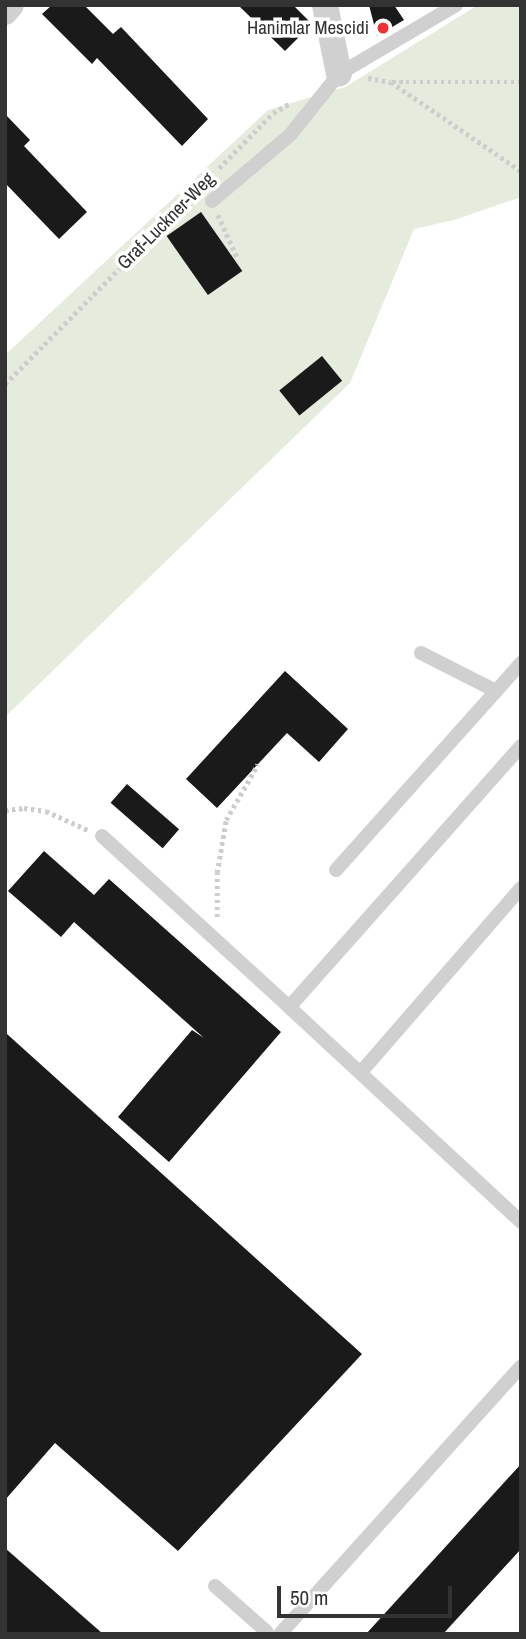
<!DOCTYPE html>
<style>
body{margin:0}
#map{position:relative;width:526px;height:1639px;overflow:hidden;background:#fff;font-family:"Archivo Narrow",sans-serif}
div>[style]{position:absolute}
.green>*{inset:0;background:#e5ecde}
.building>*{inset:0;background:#1a1a1a;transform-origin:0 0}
.path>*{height:4.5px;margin-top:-2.25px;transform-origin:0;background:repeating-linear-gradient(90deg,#cdcdcd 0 3.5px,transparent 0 7px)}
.lane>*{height:14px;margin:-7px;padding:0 7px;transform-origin:7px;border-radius:7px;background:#d0d0d0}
.street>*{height:26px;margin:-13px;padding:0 13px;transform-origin:13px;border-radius:13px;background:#d0d0d0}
.dots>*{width:19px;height:19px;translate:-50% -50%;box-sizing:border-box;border:4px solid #fff;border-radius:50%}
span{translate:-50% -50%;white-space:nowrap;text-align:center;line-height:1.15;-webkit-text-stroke:7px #fff;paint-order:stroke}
.poi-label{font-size:19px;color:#333}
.right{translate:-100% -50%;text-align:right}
.street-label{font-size:19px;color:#333}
.frame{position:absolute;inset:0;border:7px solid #333;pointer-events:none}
.scale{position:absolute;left:277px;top:1586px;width:175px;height:32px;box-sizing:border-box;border:4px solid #333;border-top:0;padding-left:9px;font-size:21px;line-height:24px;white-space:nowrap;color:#333;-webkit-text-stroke:5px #fff;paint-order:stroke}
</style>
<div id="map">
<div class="green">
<div style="clip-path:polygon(478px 5px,521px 5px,521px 197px,454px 220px,414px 229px,350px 383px,5px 717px,5px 355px,268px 110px,345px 87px)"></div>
</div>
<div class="building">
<div style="clip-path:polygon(52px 5px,84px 5px,113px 34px,121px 27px,208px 119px,182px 146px,97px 58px,92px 64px,42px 14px)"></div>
<div style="clip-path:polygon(238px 5px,293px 5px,312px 24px,285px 51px)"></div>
<div style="clip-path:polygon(369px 5px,394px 5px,404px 20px,377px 36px)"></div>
<div style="clip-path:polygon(5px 114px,30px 140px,24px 146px,87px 212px,59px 239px,5px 183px)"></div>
<div style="left:201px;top:212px;width:72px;height:42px;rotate:55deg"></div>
<div style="left:322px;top:356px;width:32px;height:55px;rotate:51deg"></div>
<div style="clip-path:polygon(285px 671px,348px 729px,319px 762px,287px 733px,217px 808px,186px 779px)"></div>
<div style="left:127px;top:784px;width:69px;height:25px;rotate:41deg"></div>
<div style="clip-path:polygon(44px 851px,94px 895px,109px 879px,281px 1032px,169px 1162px,118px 1117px,192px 1030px,204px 1038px,74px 922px,61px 937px,8px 891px)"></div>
<div style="clip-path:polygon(7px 1034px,362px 1354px,178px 1551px,55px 1443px,5px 1500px)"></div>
<div style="clip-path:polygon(521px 1464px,521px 1549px,443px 1634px,366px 1634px)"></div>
<div style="clip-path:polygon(5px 1548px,103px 1634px,5px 1634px)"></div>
</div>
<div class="path">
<div style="left:368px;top:78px;width:23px;rotate:10deg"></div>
<div style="left:391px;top:82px;width:158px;rotate:34.4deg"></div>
<div style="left:392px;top:82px;width:129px"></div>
<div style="left:219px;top:168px;width:77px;rotate:-45.5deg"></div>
<div style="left:273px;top:113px;width:20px;rotate:-30deg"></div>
<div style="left:218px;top:215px;width:48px;rotate:65.6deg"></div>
<div style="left:5px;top:384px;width:272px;rotate:-45.3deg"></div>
<div style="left:5px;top:810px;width:19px;rotate:-6deg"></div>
<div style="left:24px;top:808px;width:22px;rotate:8deg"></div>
<div style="left:46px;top:811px;width:46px;rotate:24.3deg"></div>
<div style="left:217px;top:917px;width:44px;rotate:-90deg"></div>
<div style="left:217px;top:873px;width:54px;rotate:-80.4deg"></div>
<div style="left:226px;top:820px;width:64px;rotate:-60.3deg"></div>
</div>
<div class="lane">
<div style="left:212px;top:201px;width:102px;rotate:-40.2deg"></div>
<div style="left:290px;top:135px;width:78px;rotate:-51.2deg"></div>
<div style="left:339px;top:74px;width:136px;rotate:-30.5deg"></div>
<div style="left:421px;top:653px;width:84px;rotate:26.9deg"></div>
<div style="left:521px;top:746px;width:349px;rotate:131.6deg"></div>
<div style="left:289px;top:1007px;width:316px;rotate:42.8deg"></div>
<div style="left:102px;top:836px;width:253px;rotate:42.4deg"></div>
<div style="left:336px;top:870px;width:278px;rotate:-48.2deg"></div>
<div style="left:361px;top:1072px;width:244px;rotate:-49deg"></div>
<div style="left:215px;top:1586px;width:69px;rotate:41.5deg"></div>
<div style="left:280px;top:1634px;width:360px;rotate:-48deg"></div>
</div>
<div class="street">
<div style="left:325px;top:5px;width:70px;rotate:78.5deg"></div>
<div style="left:5px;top:12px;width:9px;rotate:-49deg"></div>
</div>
<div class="dots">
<div style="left:383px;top:28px;background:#ed3137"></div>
</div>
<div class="poi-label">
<span class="right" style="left:369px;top:28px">Hanimlar Mescidi</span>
</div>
<div class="street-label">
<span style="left:166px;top:221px;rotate:-45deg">Graf-Luckner-Weg</span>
</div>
<div class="frame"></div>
<div class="scale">50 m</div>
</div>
